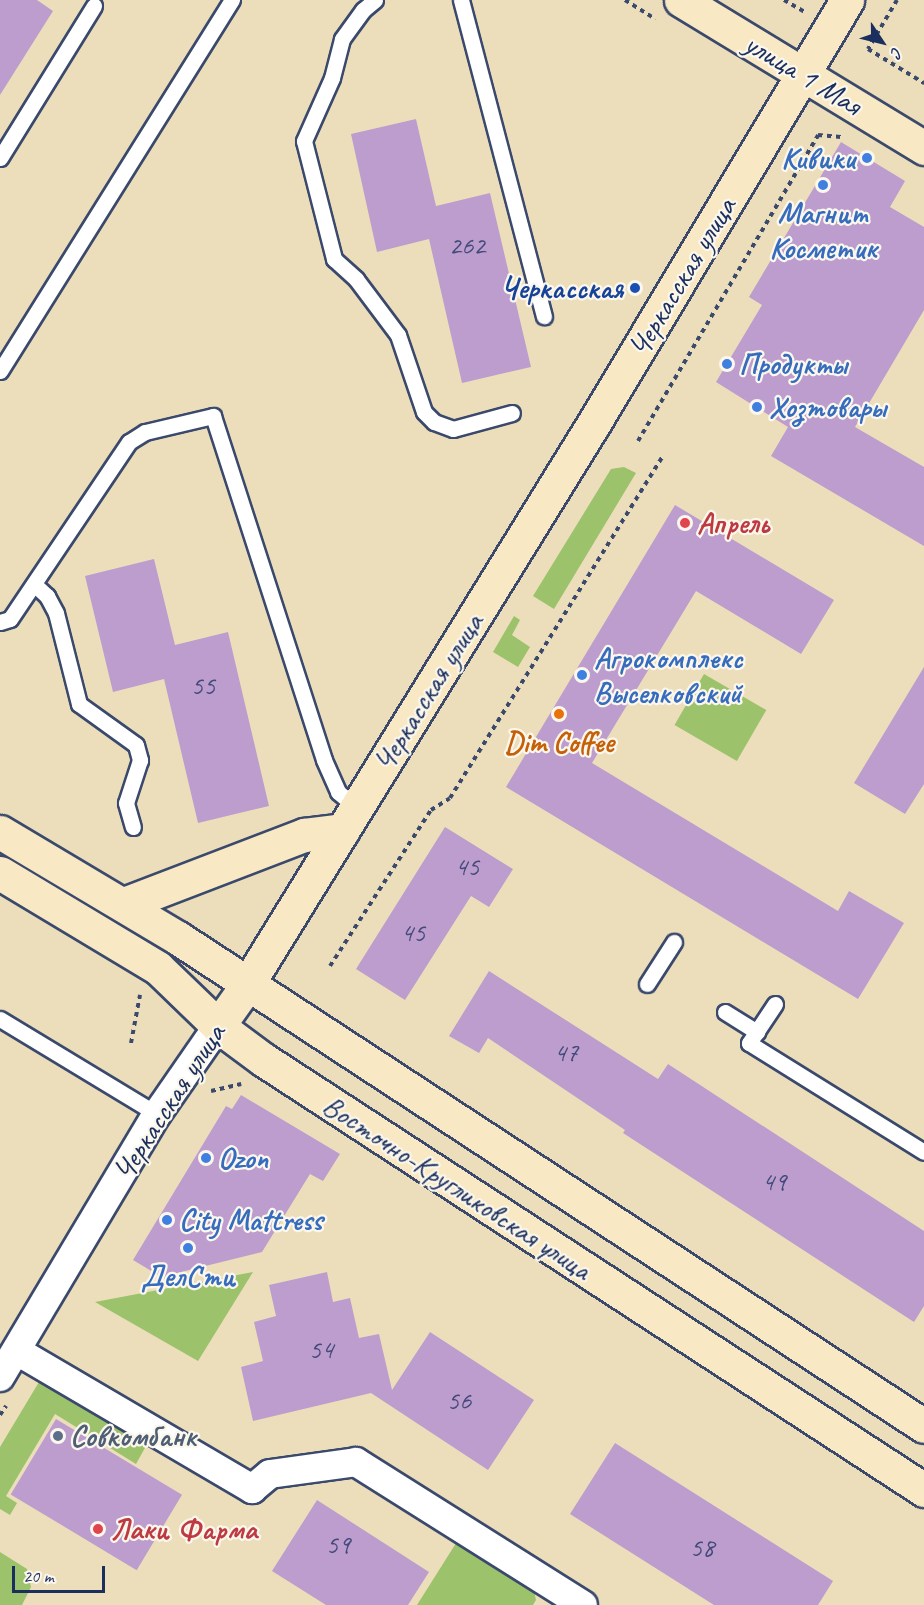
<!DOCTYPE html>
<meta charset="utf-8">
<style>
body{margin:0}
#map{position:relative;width:924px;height:1605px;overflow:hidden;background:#eddebb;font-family:Caveat,sans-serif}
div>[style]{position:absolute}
.green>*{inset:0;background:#9cc26c;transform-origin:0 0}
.building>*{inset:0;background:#bc9dce;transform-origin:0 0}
.path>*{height:4px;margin-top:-2px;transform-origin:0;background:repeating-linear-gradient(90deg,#3a496c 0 4.5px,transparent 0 9px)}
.roads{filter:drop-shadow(2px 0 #3a496c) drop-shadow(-2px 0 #3a496c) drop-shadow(0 2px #3a496c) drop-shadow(0 -2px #3a496c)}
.lane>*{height:15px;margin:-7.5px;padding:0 7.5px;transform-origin:7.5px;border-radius:7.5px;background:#fff}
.street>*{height:28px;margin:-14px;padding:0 14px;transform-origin:14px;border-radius:14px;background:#fff}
.secondary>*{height:33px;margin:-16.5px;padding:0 16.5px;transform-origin:16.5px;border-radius:16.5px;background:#f8e8c3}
.dots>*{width:16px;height:16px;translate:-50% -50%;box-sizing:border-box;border:3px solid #fbf7ec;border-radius:50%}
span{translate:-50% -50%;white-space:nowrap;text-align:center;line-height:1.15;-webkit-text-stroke:4.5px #fbf7ec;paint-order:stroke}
.number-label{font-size:27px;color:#434a7a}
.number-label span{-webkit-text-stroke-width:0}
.street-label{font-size:30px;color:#1b2f5e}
.shop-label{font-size:30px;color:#366cbe;font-weight:700}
.right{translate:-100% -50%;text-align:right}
.left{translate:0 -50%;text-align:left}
.transit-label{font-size:30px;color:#164399;font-weight:700}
.health-label{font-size:30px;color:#be3a42;font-weight:700}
.food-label{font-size:30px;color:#c56008;font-weight:700}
.service-label{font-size:30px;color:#4e5e75;font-weight:700}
.north{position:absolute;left:852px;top:12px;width:60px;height:60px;-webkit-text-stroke:4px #fbf7ec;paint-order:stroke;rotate:125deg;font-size:16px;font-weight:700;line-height:24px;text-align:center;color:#1b2f5e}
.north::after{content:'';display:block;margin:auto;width:21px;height:27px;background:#1b2f5e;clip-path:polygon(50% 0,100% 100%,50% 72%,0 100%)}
.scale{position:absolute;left:12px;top:1566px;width:93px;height:27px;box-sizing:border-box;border:3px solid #1b2f5e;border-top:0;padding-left:8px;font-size:18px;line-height:21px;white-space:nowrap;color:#1b2f5e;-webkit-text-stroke:4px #fbf7ec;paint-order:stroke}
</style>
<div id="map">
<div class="green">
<div style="clip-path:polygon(624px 467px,636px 473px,554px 609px,533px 596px,611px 469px)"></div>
<div style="clip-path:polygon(514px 616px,520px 620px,512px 635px,530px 647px,518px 667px,493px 652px)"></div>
<div style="left:704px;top:674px;width:72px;height:59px;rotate:30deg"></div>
<div style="clip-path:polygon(253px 1272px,198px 1361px,95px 1302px)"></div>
<div style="clip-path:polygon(39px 1382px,146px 1446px,136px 1464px,55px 1414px,6px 1496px,17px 1503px,10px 1515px,0 1509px,0 1447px)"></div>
<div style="clip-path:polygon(458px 1540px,533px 1587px,536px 1600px,533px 1605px,417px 1605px)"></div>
<div style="clip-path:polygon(0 1552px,27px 1569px,31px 1587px,22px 1605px,0 1605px)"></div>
</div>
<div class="building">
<div style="clip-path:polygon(0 0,37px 0,53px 11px,0 95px)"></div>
<div style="clip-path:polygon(416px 119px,436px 206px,490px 193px,531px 367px,462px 383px,429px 239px,377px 252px,351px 134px)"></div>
<div style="clip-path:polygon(841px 142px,905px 181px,890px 207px,924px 227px,924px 310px,855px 427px,924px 467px,924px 546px,771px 456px,788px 427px,716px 382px,762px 305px,749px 297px)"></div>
<div style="clip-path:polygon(675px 505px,834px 600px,801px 654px,696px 591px,592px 763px,838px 911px,849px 891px,904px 923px,858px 999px,506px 787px)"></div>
<div style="clip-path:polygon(154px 559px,175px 645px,228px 632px,269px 806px,198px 823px,164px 679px,113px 692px,85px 576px)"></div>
<div style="clip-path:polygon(924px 667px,924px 784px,905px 814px,854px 783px)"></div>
<div style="clip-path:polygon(445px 827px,513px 869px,489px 907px,471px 896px,405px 1000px,356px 969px)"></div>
<div style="clip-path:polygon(489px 971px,658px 1079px,668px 1064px,924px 1231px,924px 1306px,914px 1322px,623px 1133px,625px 1130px,488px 1038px,479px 1053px,449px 1036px)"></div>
<div style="clip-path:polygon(241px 1095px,340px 1154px,323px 1181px,310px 1174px,262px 1252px,173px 1274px,168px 1281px,133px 1260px,226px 1106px,232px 1109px)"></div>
<div style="clip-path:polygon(327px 1272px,333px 1302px,350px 1298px,359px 1338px,379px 1334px,392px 1390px,430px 1332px,534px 1400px,488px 1470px,371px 1393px,253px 1421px,241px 1367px,263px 1361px,254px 1322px,276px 1316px,269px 1285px)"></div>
<div style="left:56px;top:1419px;width:147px;height:88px;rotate:31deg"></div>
<div style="clip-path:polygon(615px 1443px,833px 1581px,818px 1605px,714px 1605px,570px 1514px)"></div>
<div style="clip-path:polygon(317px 1500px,429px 1572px,408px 1605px,326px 1605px,272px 1571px)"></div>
</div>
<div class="path">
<div style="left:625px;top:0;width:36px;rotate:32deg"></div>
<div style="left:784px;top:0;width:24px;rotate:30deg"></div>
<div style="left:897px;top:0;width:57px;rotate:120.6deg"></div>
<div style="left:868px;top:49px;width:66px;rotate:31.3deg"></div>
<div style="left:638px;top:441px;width:355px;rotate:-59.5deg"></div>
<div style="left:818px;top:135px;width:23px;rotate:5deg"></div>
<div style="left:330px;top:966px;width:186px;rotate:-57.1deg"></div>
<div style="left:431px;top:810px;width:22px;rotate:-32deg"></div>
<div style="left:450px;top:798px;width:403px;rotate:-58.1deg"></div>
<div style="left:131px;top:1043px;width:49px;rotate:-79.4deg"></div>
<div style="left:211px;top:1091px;width:31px;rotate:-13deg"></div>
<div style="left:0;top:1415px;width:11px;rotate:-56deg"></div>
</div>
<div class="roads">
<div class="lane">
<div style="left:375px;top:0;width:16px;rotate:140deg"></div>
<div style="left:363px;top:10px;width:36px;rotate:126deg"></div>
<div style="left:342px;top:39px;width:40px;rotate:104.4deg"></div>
<div style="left:332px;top:78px;width:69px;rotate:114deg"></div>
<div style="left:304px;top:141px;width:122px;rotate:75.7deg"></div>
<div style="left:334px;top:259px;width:30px;rotate:42deg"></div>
<div style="left:356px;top:279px;width:70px;rotate:53.1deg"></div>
<div style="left:398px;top:335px;width:81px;rotate:71.3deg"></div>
<div style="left:424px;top:412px;width:14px;rotate:45deg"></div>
<div style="left:434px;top:422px;width:20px;rotate:20deg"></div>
<div style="left:453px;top:429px;width:61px;rotate:-15.2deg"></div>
<div style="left:461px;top:0;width:327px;rotate:75.3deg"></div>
<div style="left:0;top:158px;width:179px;rotate:-58.3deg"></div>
<div style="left:0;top:371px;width:438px;rotate:-58deg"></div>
<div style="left:34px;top:584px;width:18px;rotate:43deg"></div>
<div style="left:47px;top:596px;width:19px;rotate:62deg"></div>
<div style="left:56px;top:613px;width:94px;rotate:75.8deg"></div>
<div style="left:79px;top:704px;width:70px;rotate:35.7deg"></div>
<div style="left:136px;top:745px;width:16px;rotate:75deg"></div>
<div style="left:140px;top:760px;width:45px;rotate:108deg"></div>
<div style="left:126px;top:803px;width:25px;rotate:74deg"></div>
<div style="left:0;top:622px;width:10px;rotate:-17deg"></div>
<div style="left:10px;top:619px;width:213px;rotate:-56.1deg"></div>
<div style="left:129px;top:442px;width:19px;rotate:-32deg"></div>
<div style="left:145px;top:432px;width:70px;rotate:-13.2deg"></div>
<div style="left:213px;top:416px;width:361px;rotate:72.1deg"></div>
<div style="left:324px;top:760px;width:35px;rotate:66deg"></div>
<div style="left:338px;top:792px;width:25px;rotate:40deg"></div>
<div style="left:647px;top:984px;width:50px;rotate:-57.3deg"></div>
<div style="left:775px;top:1004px;width:47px;rotate:123.7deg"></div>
<div style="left:749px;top:1043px;width:206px;rotate:31.9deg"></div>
<div style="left:725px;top:1012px;width:38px;rotate:32deg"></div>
<div style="left:0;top:1019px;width:184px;rotate:31.2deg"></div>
</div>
<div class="street">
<div style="left:17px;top:1351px;width:273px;rotate:30.4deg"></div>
<div style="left:252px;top:1489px;width:23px;rotate:-40deg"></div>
<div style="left:270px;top:1474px;width:87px;rotate:-7.9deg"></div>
<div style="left:356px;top:1462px;width:268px;rotate:32.2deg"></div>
<div style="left:0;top:1377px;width:306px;rotate:-59.2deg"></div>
<div style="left:157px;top:1114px;width:107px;rotate:-55.3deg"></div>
</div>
<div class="secondary">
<div style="left:681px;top:0;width:285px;rotate:31.3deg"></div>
<div style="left:0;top:832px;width:207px;rotate:30.8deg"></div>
<div style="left:178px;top:938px;width:891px;rotate:33.19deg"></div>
<div style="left:0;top:873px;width:184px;rotate:31deg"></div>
<div style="left:158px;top:968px;width:83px;rotate:44deg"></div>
<div style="left:218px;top:1026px;width:57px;rotate:36.5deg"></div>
<div style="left:264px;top:1060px;width:788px;rotate:33.08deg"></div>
<div style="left:124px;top:904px;width:193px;rotate:-21deg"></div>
<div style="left:304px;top:835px;width:39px;rotate:-7deg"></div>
<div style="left:218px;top:1026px;width:50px;rotate:-54.7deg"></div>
<div style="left:247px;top:985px;width:660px;rotate:-58.31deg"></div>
<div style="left:594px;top:423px;width:493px;rotate:-59.1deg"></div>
</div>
</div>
<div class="dots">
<div style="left:867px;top:158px;background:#3f7fe0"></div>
<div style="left:823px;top:185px;background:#3f7fe0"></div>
<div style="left:635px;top:288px;background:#1a4fb4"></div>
<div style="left:727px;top:364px;background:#3f7fe0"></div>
<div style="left:757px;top:407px;background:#3f7fe0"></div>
<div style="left:685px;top:523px;background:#e0444e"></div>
<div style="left:582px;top:675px;background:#3f7fe0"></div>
<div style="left:559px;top:714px;background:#e8710a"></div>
<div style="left:206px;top:1158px;background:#3f7fe0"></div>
<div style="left:167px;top:1220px;background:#3f7fe0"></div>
<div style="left:188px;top:1248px;background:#3f7fe0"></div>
<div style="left:58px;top:1436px;background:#5c6f8a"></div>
<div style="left:98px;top:1529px;background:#e0444e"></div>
</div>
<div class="number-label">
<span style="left:467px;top:246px">262</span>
<span style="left:203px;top:686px">55</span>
<span style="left:467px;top:867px">45</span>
<span style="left:413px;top:933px">45</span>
<span style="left:566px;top:1053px">47</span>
<span style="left:774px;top:1182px">49</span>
<span style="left:321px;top:1350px">54</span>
<span style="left:459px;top:1401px">56</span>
<span style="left:338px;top:1545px">59</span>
<span style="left:702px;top:1548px">58</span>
</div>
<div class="street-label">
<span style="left:803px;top:74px;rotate:31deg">улица 1 Мая</span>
<span style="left:682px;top:277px;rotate:-59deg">Черкасская улица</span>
<span style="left:428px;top:692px;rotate:-58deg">Черкасская улица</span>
<span style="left:169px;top:1102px;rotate:-57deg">Черкасская улица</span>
<span style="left:457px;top:1187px;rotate:33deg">Восточно-Кругликовская улица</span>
</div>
<div class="shop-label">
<span class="right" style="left:855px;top:158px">Кивики</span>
<span style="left:823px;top:230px">Магнит<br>Косметик</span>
<span class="left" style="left:739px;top:364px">Продукты</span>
<span class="left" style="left:769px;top:407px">Хозтовары</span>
<span class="left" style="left:594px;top:675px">Агрокомплекс<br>Выселковский</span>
<span class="left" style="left:218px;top:1158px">Ozon</span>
<span class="left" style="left:179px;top:1220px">City Mattress</span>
<span style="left:188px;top:1276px">ДелСти</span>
</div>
<div class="transit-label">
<span class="right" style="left:623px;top:288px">Черкасская</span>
</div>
<div class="health-label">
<span class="left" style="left:697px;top:523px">Апрель</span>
<span class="left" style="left:110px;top:1529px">Лаки Фарма</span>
</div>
<div class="food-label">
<span style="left:559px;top:742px">Dim Coffee</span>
</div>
<div class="service-label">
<span class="left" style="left:70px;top:1436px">Совкомбанк</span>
</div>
<div class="north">С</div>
<div class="scale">20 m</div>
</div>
